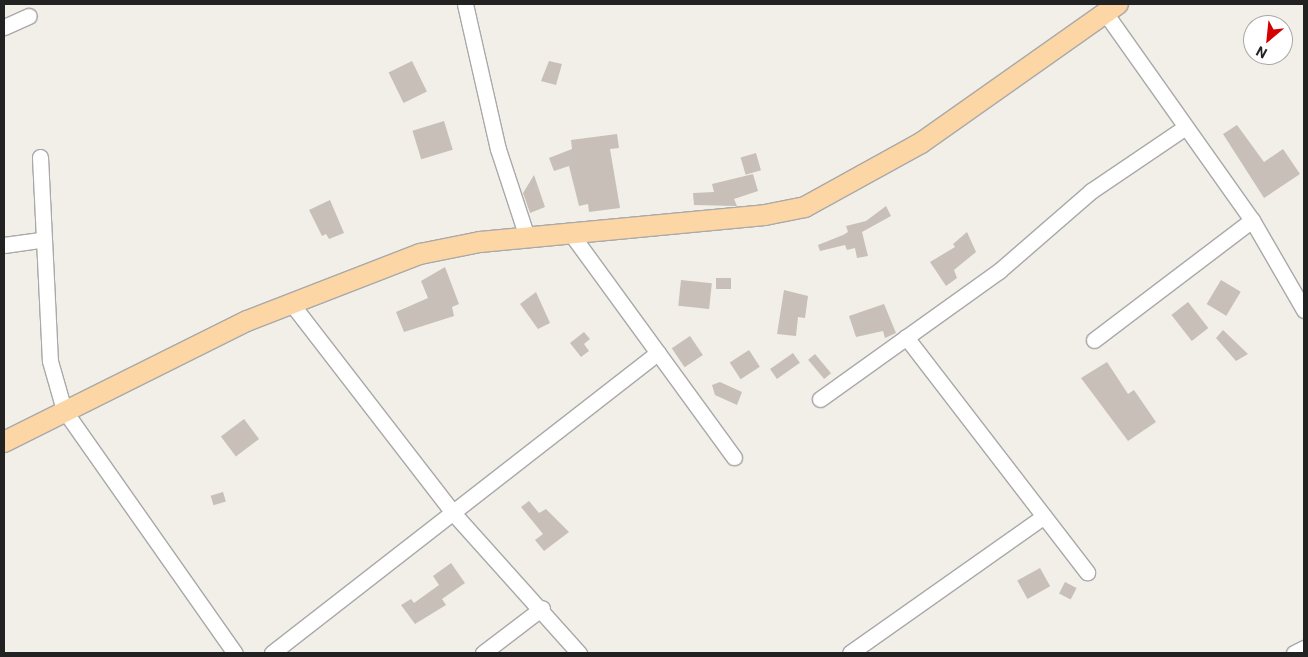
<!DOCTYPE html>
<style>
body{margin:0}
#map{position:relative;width:1308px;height:657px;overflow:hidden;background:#f2efe9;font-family:Roboto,sans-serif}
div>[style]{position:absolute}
.building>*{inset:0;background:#c7bfb8;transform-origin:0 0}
.roads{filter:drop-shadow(1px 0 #a9a9a9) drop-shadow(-1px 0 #a9a9a9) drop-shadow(0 1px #a9a9a9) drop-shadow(0 -1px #a9a9a9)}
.minor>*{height:15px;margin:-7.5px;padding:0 7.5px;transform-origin:7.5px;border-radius:7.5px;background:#fff}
.major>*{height:20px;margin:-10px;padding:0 10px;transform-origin:10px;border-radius:10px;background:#fcd6a4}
span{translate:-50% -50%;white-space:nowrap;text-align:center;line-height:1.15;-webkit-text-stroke:5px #fff;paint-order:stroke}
.frame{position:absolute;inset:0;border:5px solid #222;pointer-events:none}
.north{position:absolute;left:1243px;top:15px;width:50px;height:50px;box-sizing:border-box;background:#fff;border:1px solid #a7a7a7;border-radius:50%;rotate:208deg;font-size:14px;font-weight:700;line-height:20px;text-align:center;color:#222}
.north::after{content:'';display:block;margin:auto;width:18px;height:22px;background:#d40000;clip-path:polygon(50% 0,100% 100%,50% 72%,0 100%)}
</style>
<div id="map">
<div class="building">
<div style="left:412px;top:61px;width:34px;height:26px;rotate:64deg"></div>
<div style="clip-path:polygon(549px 61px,562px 64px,556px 85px,541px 81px)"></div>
<div style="left:444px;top:121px;width:30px;height:33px;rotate:73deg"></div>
<div style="clip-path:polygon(1237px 125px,1264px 162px,1283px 149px,1300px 174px,1264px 198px,1223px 134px)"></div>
<div style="clip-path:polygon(617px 134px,619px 148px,610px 149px,620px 208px,589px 212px,588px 204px,579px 206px,569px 166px,554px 171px,549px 158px,572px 149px,571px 140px)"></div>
<div style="left:756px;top:153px;width:18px;height:16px;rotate:74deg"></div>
<div style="clip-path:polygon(753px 174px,758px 191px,734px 199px,737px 206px,694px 205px,693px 193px,714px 192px,712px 184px)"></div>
<div style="clip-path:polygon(534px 175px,545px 207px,530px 213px,523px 193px)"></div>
<div style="clip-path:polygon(330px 200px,344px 233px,329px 239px,326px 234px,322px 236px,309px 210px)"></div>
<div style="clip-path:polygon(886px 206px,891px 216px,862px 232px,868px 256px,857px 258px,855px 248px,847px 250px,845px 245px,820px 251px,818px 245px,843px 235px,848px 232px,846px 226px,866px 221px)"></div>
<div style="clip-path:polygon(967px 232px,976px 252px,954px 270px,957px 278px,946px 286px,930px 262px,955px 247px,953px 244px)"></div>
<div style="clip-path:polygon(445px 267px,459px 304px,452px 307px,454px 316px,404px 332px,396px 312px,428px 298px,421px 281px)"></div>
<div style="left:716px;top:278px;width:15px;height:11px"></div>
<div style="left:681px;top:280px;width:31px;height:26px;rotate:6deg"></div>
<div style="left:1221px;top:280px;width:23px;height:28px;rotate:31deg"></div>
<div style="clip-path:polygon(784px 290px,808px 296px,805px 318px,798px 317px,796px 336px,777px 334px)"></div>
<div style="clip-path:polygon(536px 292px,550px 323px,538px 329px,520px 304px)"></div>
<div style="left:1188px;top:302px;width:33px;height:21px;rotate:52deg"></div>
<div style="clip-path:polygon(884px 304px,896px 333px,885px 338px,883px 331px,856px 337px,849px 316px)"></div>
<div style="clip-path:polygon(1223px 330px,1248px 354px,1236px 361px,1216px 338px)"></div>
<div style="clip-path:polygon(584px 332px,590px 339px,584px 344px,589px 351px,581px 357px,570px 343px)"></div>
<div style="left:690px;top:336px;width:23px;height:22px;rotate:56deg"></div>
<div style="left:749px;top:350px;width:20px;height:23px;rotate:57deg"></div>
<div style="left:793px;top:353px;width:12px;height:28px;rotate:55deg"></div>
<div style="left:815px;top:354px;width:25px;height:9px;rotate:50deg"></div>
<div style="clip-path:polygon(1107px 362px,1128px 394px,1134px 390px,1156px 422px,1128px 441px,1081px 378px)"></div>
<div style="clip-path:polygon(720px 382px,742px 392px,737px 405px,715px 395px,712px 385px)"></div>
<div style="left:244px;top:419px;width:25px;height:29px;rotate:53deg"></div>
<div style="left:223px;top:492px;width:10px;height:13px;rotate:73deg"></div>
<div style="clip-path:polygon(529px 501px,539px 513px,546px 509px,569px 532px,544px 551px,535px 540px,543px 534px,521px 507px)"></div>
<div style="clip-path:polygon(451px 563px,465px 583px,442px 599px,446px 605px,415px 624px,401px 605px,411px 599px,414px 603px,439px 585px,433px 576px)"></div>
<div style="left:1040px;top:568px;width:21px;height:26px;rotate:61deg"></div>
<div style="left:1065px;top:582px;width:13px;height:13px;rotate:27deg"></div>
</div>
<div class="roads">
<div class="minor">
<div style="left:465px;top:4px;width:149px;rotate:77.2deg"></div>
<div style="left:498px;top:149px;width:93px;rotate:71.8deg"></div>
<div style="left:1106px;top:14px;width:252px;rotate:54.7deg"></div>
<div style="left:1252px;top:220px;width:104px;rotate:60deg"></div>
<div style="left:4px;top:27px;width:27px;rotate:-24deg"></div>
<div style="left:40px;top:157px;width:204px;rotate:87.2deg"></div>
<div style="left:50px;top:361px;width:51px;rotate:74.1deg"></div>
<div style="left:64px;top:410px;width:297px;rotate:54.9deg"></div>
<div style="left:569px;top:231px;width:280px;rotate:53.9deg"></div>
<div style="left:4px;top:245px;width:37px;rotate:-8deg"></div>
<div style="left:291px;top:303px;width:268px;rotate:52.3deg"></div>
<div style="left:455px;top:515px;width:186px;rotate:48.1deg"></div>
<div style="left:906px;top:337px;width:297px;rotate:52.4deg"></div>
<div style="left:1094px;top:340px;width:198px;rotate:-37.2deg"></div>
<div style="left:820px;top:399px;width:220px;rotate:-35.6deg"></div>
<div style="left:999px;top:271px;width:122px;rotate:-41deg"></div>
<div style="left:1091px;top:191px;width:112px;rotate:-34.1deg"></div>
<div style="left:272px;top:653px;width:489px;rotate:-37.9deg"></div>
<div style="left:483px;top:653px;width:74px;rotate:-37.3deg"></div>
<div style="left:850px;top:653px;width:237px;rotate:-35.2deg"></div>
<div style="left:1294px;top:653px;width:11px;rotate:-27deg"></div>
</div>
<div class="major">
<div style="left:4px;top:442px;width:271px;rotate:-26.5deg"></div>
<div style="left:247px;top:321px;width:186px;rotate:-21.2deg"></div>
<div style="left:420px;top:254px;width:61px;rotate:-11.3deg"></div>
<div style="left:480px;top:242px;width:286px;rotate:-5.4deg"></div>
<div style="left:765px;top:215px;width:41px;rotate:-11.3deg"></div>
<div style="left:805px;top:207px;width:132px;rotate:-28.9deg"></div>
<div style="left:921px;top:143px;width:241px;rotate:-35.2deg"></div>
</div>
</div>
<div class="frame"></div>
<div class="north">N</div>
</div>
